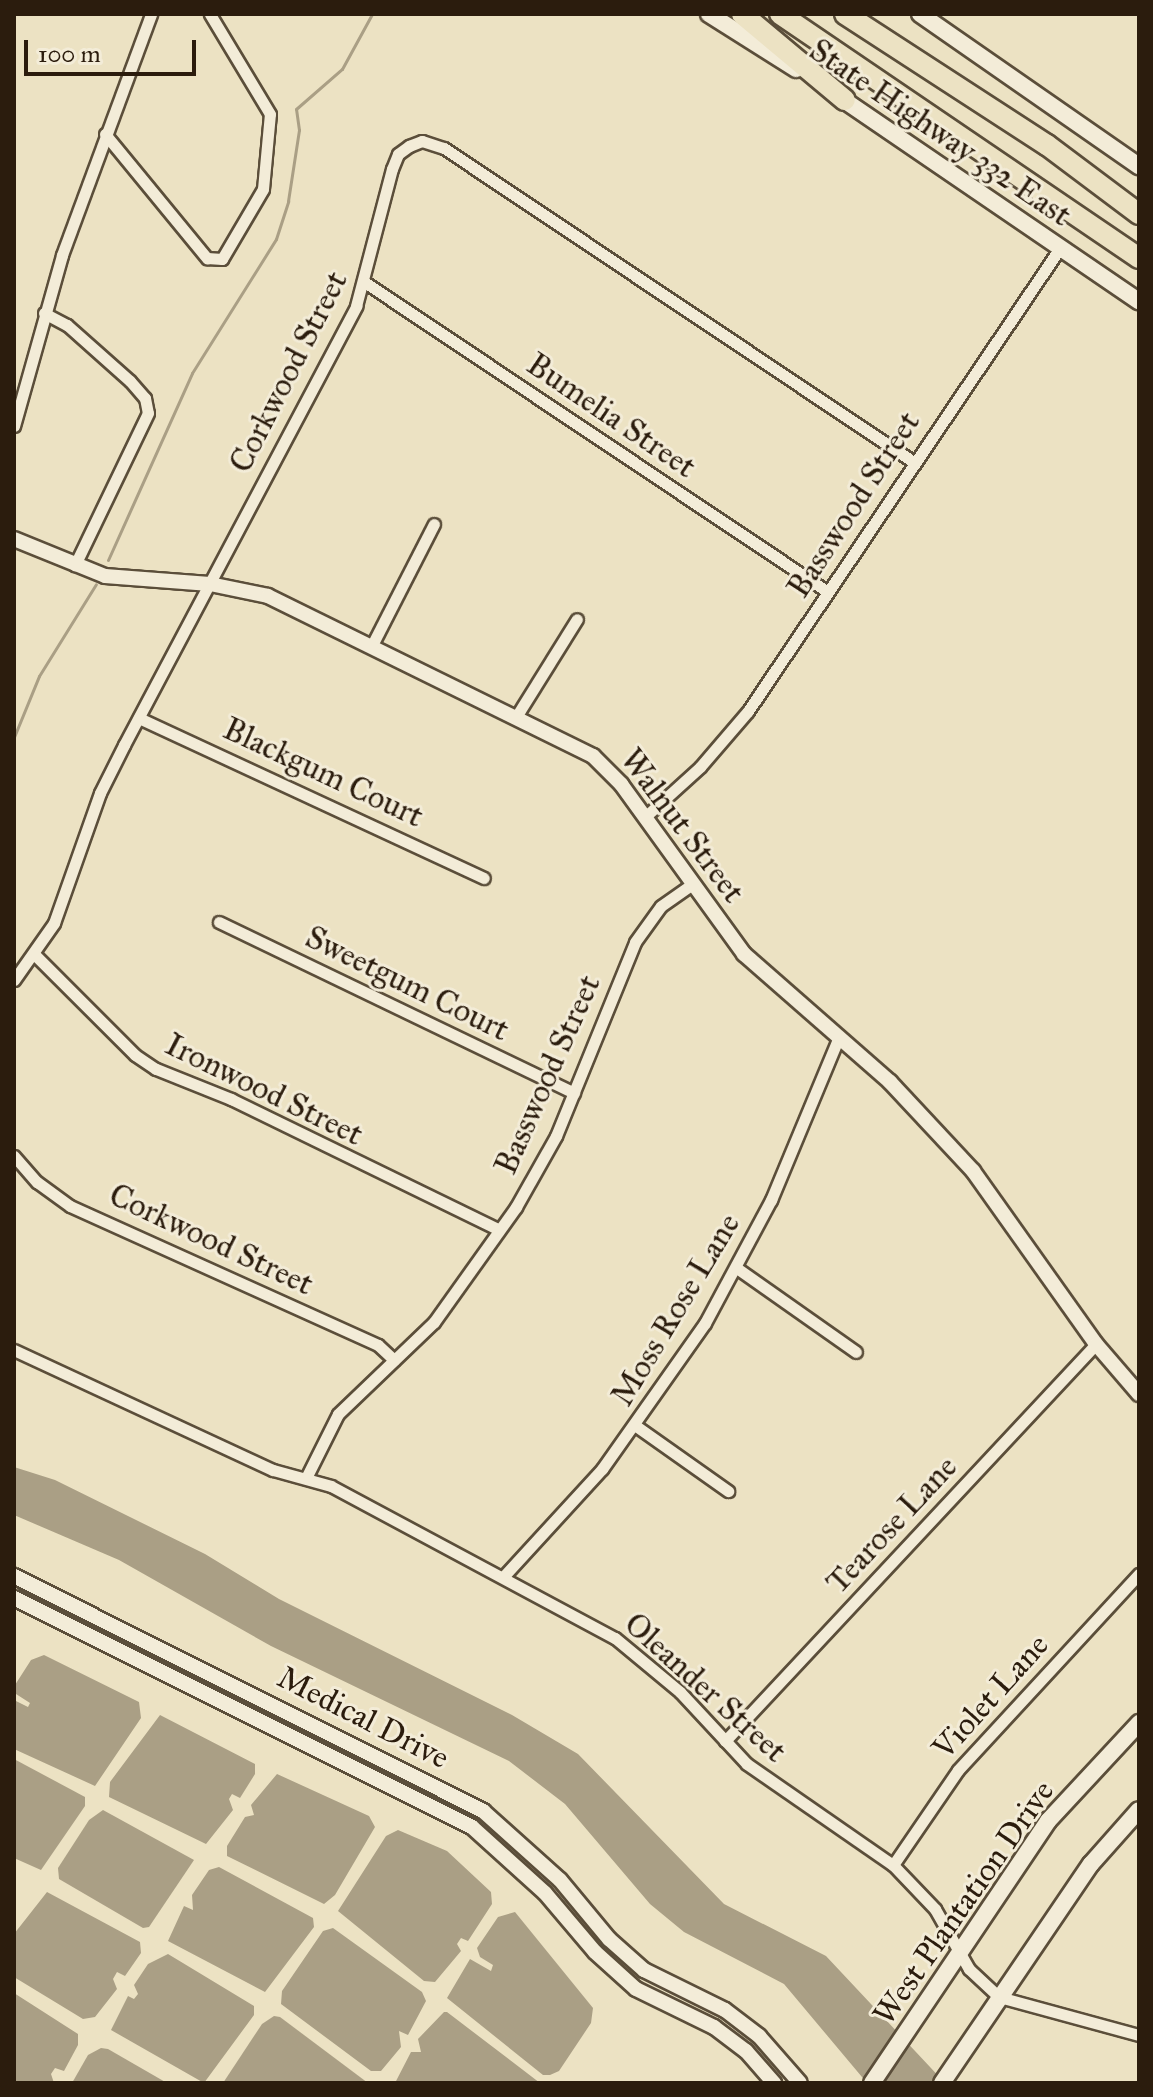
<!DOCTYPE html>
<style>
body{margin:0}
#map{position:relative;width:1153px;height:2097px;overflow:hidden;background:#ece2c3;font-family:"IM FELL Great Primer",serif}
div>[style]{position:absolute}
.water>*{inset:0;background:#aa9f85}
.stream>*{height:3px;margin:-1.5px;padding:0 1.5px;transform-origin:1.5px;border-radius:1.5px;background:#aa9f85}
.roads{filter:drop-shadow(2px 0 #5b4e3a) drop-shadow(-2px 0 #5b4e3a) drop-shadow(0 2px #5b4e3a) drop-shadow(0 -2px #5b4e3a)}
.minor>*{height:11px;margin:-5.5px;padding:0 5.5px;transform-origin:5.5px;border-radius:5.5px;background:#f3ecd8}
.tertiary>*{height:14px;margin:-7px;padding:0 7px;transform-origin:7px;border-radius:7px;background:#f3ecd8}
.secondary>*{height:16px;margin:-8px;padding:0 8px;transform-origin:8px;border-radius:8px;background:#f3ecd8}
.motorway>*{height:20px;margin:-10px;padding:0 10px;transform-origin:10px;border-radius:10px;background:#ece2c3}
span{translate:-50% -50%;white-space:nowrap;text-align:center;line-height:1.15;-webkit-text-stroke:6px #f3ecd8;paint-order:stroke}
.street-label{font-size:32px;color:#2b1c0d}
.frame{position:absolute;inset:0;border:16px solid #2b1c0d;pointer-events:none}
.scale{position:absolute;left:24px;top:40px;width:172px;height:36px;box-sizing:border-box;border:4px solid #2b1c0d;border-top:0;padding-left:10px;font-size:24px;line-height:28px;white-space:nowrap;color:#2b1c0d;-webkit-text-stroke:6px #f3ecd8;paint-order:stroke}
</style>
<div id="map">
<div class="water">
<div style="clip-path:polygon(14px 1467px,55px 1480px,205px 1554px,279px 1599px,512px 1715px,578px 1754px,724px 1904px,826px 1956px,945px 2083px,867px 2083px,784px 1984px,684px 1932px,650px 1904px,565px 1804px,509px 1761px,271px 1646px,119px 1560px,14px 1515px)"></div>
<div style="clip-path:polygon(44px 1655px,139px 1702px,141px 1718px,95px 1786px,14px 1749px,14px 1700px,28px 1707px,30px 1703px,16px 1694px,15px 1685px,31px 1660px)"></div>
<div style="clip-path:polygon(160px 1715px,255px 1764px,255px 1774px,240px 1798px,232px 1794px,229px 1799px,233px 1810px,206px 1844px,109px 1797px,110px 1782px)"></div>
<div style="clip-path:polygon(14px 1759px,85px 1797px,85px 1806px,41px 1870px,14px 1858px)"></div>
<div style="clip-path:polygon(277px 1774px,369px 1816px,375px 1827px,335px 1895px,324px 1904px,227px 1856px,227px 1846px,245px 1817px,254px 1815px,251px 1805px)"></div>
<div style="clip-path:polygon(103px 1810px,194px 1860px,149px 1927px,143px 1928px,59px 1879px,58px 1868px,89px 1820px)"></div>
<div style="clip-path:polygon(398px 1830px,447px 1851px,491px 1892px,492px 1904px,468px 1941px,461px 1938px,457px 1944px,461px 1951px,435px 1982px,424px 1981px,338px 1911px,386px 1836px)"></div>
<div style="clip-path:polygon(219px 1867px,313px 1918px,314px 1927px,265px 1992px,168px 1941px,184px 1906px,193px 1910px,192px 1895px,209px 1870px)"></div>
<div style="clip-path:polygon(47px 1892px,140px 1942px,141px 1953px,125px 1976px,117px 1972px,113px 1979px,117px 1989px,95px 2017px,83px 2019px,14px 1977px,14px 1934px)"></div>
<div style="clip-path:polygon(515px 1912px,593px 2008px,591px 2023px,559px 2071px,550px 2075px,543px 2075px,447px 1998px,470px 1959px,491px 1971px,493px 1965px,480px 1957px,477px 1948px,498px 1917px)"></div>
<div style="clip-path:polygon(333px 1928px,422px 1992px,426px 2001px,408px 2035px,399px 2031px,401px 2047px,381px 2071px,371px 2071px,281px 2004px,282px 1991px,323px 1931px)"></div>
<div style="clip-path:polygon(168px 1954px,254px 2006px,254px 2015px,204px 2083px,111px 2030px,128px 1996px,134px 1999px,138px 1994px,134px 1985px,148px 1964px)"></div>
<div style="clip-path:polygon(14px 1993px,78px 2034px,78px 2045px,64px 2071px,55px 2068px,51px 2074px,54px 2083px,14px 2083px)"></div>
<div style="clip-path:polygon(444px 2012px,447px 2012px,540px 2083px,395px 2083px,411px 2052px,421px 2052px,418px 2039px)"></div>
<div style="clip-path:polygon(274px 2016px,280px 2017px,368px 2083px,223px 2083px,262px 2024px)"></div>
<div style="clip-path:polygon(101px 2048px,108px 2049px,167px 2083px,72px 2083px,88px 2055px)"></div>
</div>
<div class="stream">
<div style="left:108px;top:560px;width:205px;rotate:-65.8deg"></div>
<div style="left:192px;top:373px;width:158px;rotate:-57.9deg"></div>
<div style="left:276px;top:239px;width:40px;rotate:-72deg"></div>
<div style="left:288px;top:201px;width:72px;rotate:-81.2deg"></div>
<div style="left:299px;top:130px;width:21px;rotate:-98deg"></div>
<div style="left:296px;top:109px;width:61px;rotate:-41deg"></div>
<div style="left:342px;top:69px;width:63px;rotate:-61.4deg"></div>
<div style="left:14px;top:737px;width:66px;rotate:-67.7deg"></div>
<div style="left:39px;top:676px;width:108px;rotate:-58.2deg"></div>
</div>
<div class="roads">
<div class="minor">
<div style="left:105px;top:134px;width:161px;rotate:50.6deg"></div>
<div style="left:207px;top:258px;width:15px;rotate:4deg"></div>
<div style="left:222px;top:259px;width:81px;rotate:-59.6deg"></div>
<div style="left:263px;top:189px;width:75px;rotate:-84.7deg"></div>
<div style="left:270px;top:114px;width:117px;rotate:-121deg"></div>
<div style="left:366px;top:283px;width:556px;rotate:33.78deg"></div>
<div style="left:44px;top:313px;width:26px;rotate:28deg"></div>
<div style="left:67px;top:325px;width:84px;rotate:41.6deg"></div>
<div style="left:130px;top:381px;width:23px;rotate:49deg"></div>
<div style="left:145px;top:398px;width:15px;rotate:79deg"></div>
<div style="left:148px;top:413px;width:169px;rotate:115.7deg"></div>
<div style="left:14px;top:426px;width:178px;rotate:-74.3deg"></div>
<div style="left:62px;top:255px;width:257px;rotate:-69.7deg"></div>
<div style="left:371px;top:647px;width:138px;rotate:-62.9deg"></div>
<div style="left:516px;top:717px;width:115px;rotate:-58.1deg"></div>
<div style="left:139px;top:718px;width:380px;rotate:24.9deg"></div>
<div style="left:646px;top:816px;width:73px;rotate:-42.2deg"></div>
<div style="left:700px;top:767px;width:74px;rotate:-49.4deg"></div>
<div style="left:748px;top:711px;width:558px;rotate:-56.03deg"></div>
<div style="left:219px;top:922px;width:394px;rotate:25.7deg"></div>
<div style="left:35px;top:955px;width:141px;rotate:45deg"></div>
<div style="left:135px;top:1055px;width:25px;rotate:34deg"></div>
<div style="left:156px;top:1069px;width:81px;rotate:21.8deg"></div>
<div style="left:231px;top:1099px;width:298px;rotate:26deg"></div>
<div style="left:14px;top:980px;width:70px;rotate:-54.9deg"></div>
<div style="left:54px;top:923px;width:138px;rotate:-70.5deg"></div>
<div style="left:100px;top:793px;width:54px;rotate:-63.4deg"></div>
<div style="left:124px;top:745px;width:497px;rotate:-62.1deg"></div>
<div style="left:356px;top:306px;width:142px;rotate:-75.3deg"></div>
<div style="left:392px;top:169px;width:16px;rotate:-68deg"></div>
<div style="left:398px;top:154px;width:14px;rotate:-36deg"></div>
<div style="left:409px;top:146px;width:14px;rotate:-21deg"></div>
<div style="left:422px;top:141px;width:23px;rotate:18deg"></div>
<div style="left:444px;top:148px;width:563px;rotate:33.77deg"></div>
<div style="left:14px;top:1156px;width:35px;rotate:49deg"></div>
<div style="left:37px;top:1182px;width:41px;rotate:36deg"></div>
<div style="left:70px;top:1206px;width:338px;rotate:24.3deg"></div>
<div style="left:378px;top:1345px;width:22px;rotate:43deg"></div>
<div style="left:738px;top:1269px;width:144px;rotate:35.1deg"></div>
<div style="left:14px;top:1350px;width:285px;rotate:24.9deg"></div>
<div style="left:273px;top:1470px;width:60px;rotate:15.4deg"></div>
<div style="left:331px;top:1486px;width:322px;rotate:28.2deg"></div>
<div style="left:615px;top:1638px;width:85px;rotate:39.7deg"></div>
<div style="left:680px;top:1692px;width:98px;rotate:47.1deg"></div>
<div style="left:747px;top:1764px;width:178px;rotate:34.7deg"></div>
<div style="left:893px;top:1865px;width:61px;rotate:46.3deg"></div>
<div style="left:935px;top:1909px;width:69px;rotate:60.5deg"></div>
<div style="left:969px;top:1969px;width:41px;rotate:43deg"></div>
<div style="left:999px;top:1997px;width:145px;rotate:15.2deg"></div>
<div style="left:636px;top:1426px;width:113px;rotate:35.2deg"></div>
<div style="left:307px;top:1476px;width:69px;rotate:-63.4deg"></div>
<div style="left:338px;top:1414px;width:133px;rotate:-43.8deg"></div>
<div style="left:434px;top:1322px;width:141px;rotate:-54.5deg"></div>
<div style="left:516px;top:1207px;width:81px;rotate:-60.6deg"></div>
<div style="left:556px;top:1136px;width:209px;rotate:-67.8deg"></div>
<div style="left:635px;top:942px;width:44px;rotate:-54.2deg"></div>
<div style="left:661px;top:906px;width:37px;rotate:-35deg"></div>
<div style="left:503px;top:1577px;width:147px;rotate:-47.5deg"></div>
<div style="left:602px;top:1469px;width:179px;rotate:-54.8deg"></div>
<div style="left:705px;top:1323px;width:140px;rotate:-61.8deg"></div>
<div style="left:771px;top:1200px;width:177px;rotate:-67.4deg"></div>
<div style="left:725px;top:1741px;width:543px;rotate:-46.94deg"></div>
<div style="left:893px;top:1865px;width:115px;rotate:-55.6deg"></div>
<div style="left:958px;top:1770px;width:267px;rotate:-47.3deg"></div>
</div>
<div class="tertiary">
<div style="left:14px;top:539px;width:98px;rotate:22.1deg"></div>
<div style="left:105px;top:576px;width:105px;rotate:4.4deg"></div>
<div style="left:210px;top:584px;width:59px;rotate:11.7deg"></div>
<div style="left:268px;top:596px;width:362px;rotate:26.2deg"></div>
<div style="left:593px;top:756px;width:40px;rotate:45deg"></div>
<div style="left:621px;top:784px;width:210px;rotate:54.1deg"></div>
<div style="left:744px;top:954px;width:194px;rotate:41.2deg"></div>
<div style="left:890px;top:1082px;width:122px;rotate:47deg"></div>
<div style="left:973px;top:1171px;width:212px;rotate:54.6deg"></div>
<div style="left:1096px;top:1344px;width:66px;rotate:49.3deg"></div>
<div style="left:14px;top:1576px;width:525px;rotate:26.61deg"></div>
<div style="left:483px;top:1811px;width:103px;rotate:41.9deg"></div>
<div style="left:560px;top:1880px;width:77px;rotate:50.3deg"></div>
<div style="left:609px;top:1939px;width:47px;rotate:41.5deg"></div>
<div style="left:644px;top:1970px;width:90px;rotate:26.3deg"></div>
<div style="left:725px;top:2010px;width:43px;rotate:37.4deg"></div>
<div style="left:759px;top:2036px;width:62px;rotate:48.9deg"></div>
<div style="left:14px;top:1598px;width:512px;rotate:26.57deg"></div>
<div style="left:472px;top:1827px;width:98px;rotate:42.1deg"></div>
<div style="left:545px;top:1893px;width:77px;rotate:49.7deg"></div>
<div style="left:595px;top:1952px;width:55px;rotate:42.1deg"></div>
<div style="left:636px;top:1989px;width:87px;rotate:26deg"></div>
<div style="left:714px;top:2027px;width:40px;rotate:37deg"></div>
<div style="left:746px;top:2051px;width:43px;rotate:48.8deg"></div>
</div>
<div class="secondary">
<div style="left:709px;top:14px;width:103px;rotate:32.3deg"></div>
<div style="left:920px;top:14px;width:267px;rotate:34.8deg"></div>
<div style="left:835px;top:94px;width:368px;rotate:34.3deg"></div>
<div style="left:872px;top:2083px;width:316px;rotate:-56.1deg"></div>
<div style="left:1048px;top:1821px;width:134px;rotate:-47.1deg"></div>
<div style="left:942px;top:2083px;width:265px;rotate:-55.8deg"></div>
<div style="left:1091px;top:1864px;width:72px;rotate:-48.4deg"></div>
</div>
<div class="motorway">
<div style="left:742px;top:14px;width:134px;rotate:39.9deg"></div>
<div style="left:780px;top:14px;width:434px;rotate:34.2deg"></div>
<div style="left:845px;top:14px;width:241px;rotate:33deg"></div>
<div style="left:1047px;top:145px;width:115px;rotate:36.9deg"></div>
</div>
</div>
<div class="street-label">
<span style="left:940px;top:133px;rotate:34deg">State Highway 332 East</span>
<span style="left:289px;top:372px;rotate:-63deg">Corkwood Street</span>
<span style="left:611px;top:416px;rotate:34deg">Bumelia Street</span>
<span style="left:854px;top:505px;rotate:-57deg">Basswood Street</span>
<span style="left:323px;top:773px;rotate:25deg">Blackgum Court</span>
<span style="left:682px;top:826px;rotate:53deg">Walnut Street</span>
<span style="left:407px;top:984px;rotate:26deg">Sweetgum Court</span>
<span style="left:548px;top:1075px;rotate:-66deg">Basswood Street</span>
<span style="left:264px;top:1090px;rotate:26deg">Ironwood Street</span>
<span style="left:211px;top:1240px;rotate:25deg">Corkwood Street</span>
<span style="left:676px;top:1310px;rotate:-59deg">Moss Rose Lane</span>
<span style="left:892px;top:1525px;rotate:-47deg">Tearose Lane</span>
<span style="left:705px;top:1688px;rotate:42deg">Oleander Street</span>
<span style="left:991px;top:1697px;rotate:-48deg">Violet Lane</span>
<span style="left:363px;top:1718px;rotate:27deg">Medical Drive</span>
<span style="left:964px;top:1903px;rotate:-55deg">West Plantation Drive</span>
</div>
<div class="frame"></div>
<div class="scale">100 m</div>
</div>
